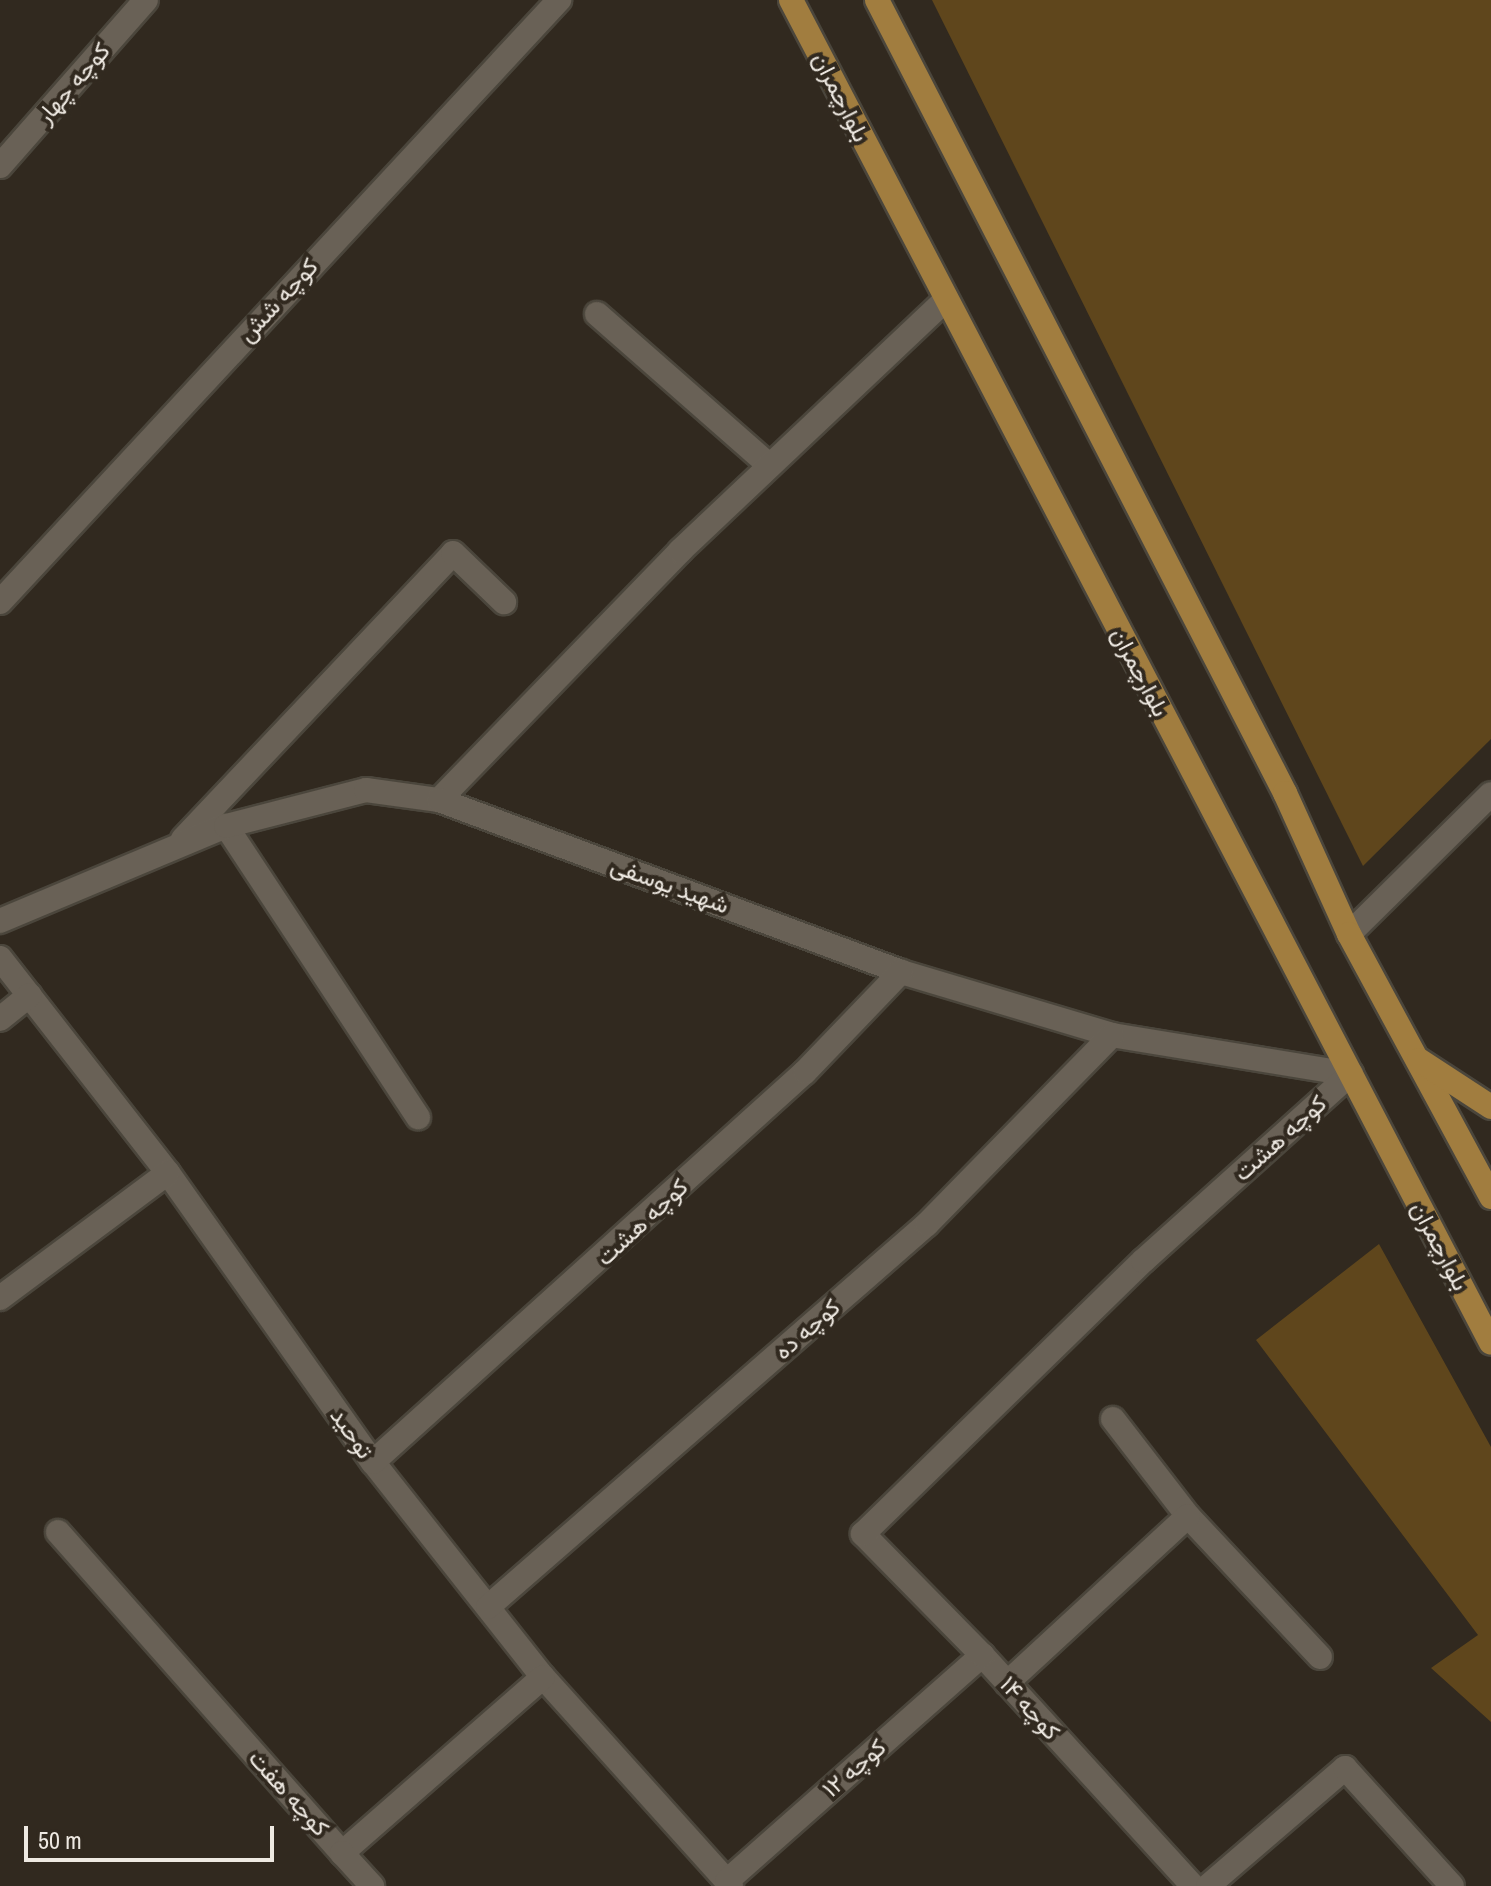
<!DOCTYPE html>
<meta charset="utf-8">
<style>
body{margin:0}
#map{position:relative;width:1491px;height:1886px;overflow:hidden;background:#31291f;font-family:"Archivo Narrow",Vazirmatn,sans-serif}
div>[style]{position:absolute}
.green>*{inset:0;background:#5f461c}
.roads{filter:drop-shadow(2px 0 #4b463c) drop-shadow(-2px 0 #4b463c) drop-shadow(0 2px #4b463c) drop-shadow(0 -2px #4b463c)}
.minor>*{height:24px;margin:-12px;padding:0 12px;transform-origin:12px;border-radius:12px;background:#696156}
.major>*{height:24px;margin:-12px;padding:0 12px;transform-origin:12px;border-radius:12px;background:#a17d3f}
span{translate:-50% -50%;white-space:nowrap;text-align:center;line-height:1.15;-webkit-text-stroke:8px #31291f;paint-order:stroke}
.street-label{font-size:24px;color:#eee9e2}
.scale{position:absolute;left:24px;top:1826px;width:250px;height:36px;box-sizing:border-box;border:4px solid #eee9e2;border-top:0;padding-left:10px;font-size:24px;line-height:28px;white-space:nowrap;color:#eee9e2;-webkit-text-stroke:6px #31291f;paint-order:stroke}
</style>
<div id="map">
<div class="green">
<div style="clip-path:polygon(932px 0,1491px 0,1491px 739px,1363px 866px)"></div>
<div style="clip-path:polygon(1379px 1244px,1491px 1447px,1491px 1722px,1431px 1668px,1478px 1635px,1256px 1340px)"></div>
</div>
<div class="roads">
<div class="minor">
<div style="left:0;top:166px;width:221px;rotate:-48.7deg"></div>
<div style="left:597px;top:314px;width:229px;rotate:41.3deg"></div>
<div style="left:0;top:602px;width:822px;rotate:-47.12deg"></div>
<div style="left:439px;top:800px;width:347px;rotate:-45.9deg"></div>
<div style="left:680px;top:551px;width:365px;rotate:-43.4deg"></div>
<div style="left:226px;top:826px;width:349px;rotate:56.6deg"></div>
<div style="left:183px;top:839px;width:393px;rotate:-46.6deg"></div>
<div style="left:453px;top:553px;width:71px;rotate:43.9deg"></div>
<div style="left:0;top:921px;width:245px;rotate:-22.8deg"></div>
<div style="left:226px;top:826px;width:145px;rotate:-14.4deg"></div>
<div style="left:366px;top:790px;width:74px;rotate:7.8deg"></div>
<div style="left:439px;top:800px;width:493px;rotate:20.4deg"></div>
<div style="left:901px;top:972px;width:220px;rotate:16.6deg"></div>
<div style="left:1112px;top:1035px;width:242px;rotate:9.3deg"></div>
<div style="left:1349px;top:934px;width:199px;rotate:-44.6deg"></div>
<div style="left:0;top:958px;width:273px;rotate:52deg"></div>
<div style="left:168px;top:1173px;width:354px;rotate:54.7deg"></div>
<div style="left:373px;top:1462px;width:274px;rotate:51.7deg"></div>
<div style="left:543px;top:1677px;width:281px;rotate:48deg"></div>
<div style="left:0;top:1019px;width:38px;rotate:-39deg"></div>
<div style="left:0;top:1298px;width:209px;rotate:-36.7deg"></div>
<div style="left:1113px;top:1419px;width:123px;rotate:52.3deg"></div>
<div style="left:1188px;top:1516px;width:193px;rotate:46.9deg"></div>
<div style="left:373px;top:1462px;width:582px;rotate:-42.08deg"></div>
<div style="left:805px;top:1072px;width:139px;rotate:-46.2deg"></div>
<div style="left:58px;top:1532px;width:429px;rotate:48.5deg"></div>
<div style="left:342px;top:1853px;width:267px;rotate:-41.2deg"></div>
<div style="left:488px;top:1607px;width:583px;rotate:-41.1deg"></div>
<div style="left:927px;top:1224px;width:264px;rotate:-45.6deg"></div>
<div style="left:1007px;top:1683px;width:246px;rotate:-42.7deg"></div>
<div style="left:342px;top:1853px;width:45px;rotate:47.7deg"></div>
<div style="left:727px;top:1881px;width:341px;rotate:-41.5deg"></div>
<div style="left:1193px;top:1886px;width:313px;rotate:-132.4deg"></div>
<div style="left:982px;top:1655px;width:170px;rotate:-134.5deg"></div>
<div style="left:863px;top:1534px;width:391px;rotate:-44.3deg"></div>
<div style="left:1143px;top:1261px;width:280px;rotate:-42deg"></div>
<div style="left:1208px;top:1886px;width:181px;rotate:-40.7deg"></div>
<div style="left:1345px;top:1768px;width:159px;rotate:47.8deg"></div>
</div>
<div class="major">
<div style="left:791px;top:0;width:1514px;rotate:62.47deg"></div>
<div style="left:877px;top:0;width:892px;rotate:62.77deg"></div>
<div style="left:1285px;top:793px;width:155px;rotate:65.6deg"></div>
<div style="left:1349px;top:934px;width:299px;rotate:61.6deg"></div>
<div style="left:1419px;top:1060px;width:86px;rotate:33.1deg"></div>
</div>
</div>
<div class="street-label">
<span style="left:73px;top:83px;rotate:-49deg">کوچه چهار</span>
<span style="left:841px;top:97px;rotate:63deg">بلوارچمران</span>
<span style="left:278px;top:300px;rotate:-47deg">کوچه شش</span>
<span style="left:1140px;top:672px;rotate:62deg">بلوارچمران</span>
<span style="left:670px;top:885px;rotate:20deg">شهید یوسفی</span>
<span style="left:1280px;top:1138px;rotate:-42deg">کوچه هشت</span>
<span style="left:642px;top:1222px;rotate:-43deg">کوچه هشت</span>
<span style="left:1440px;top:1246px;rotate:62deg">بلوارچمران</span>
<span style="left:807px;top:1329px;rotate:-41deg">کوچه ده</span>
<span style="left:352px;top:1433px;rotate:55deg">توحید</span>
<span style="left:1030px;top:1708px;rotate:48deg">کوچه ۱۴</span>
<span style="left:854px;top:1768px;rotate:-41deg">کوچه ۱۲</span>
<span style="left:289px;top:1793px;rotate:48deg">کوچه هفت</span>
</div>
<div class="scale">50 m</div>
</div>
